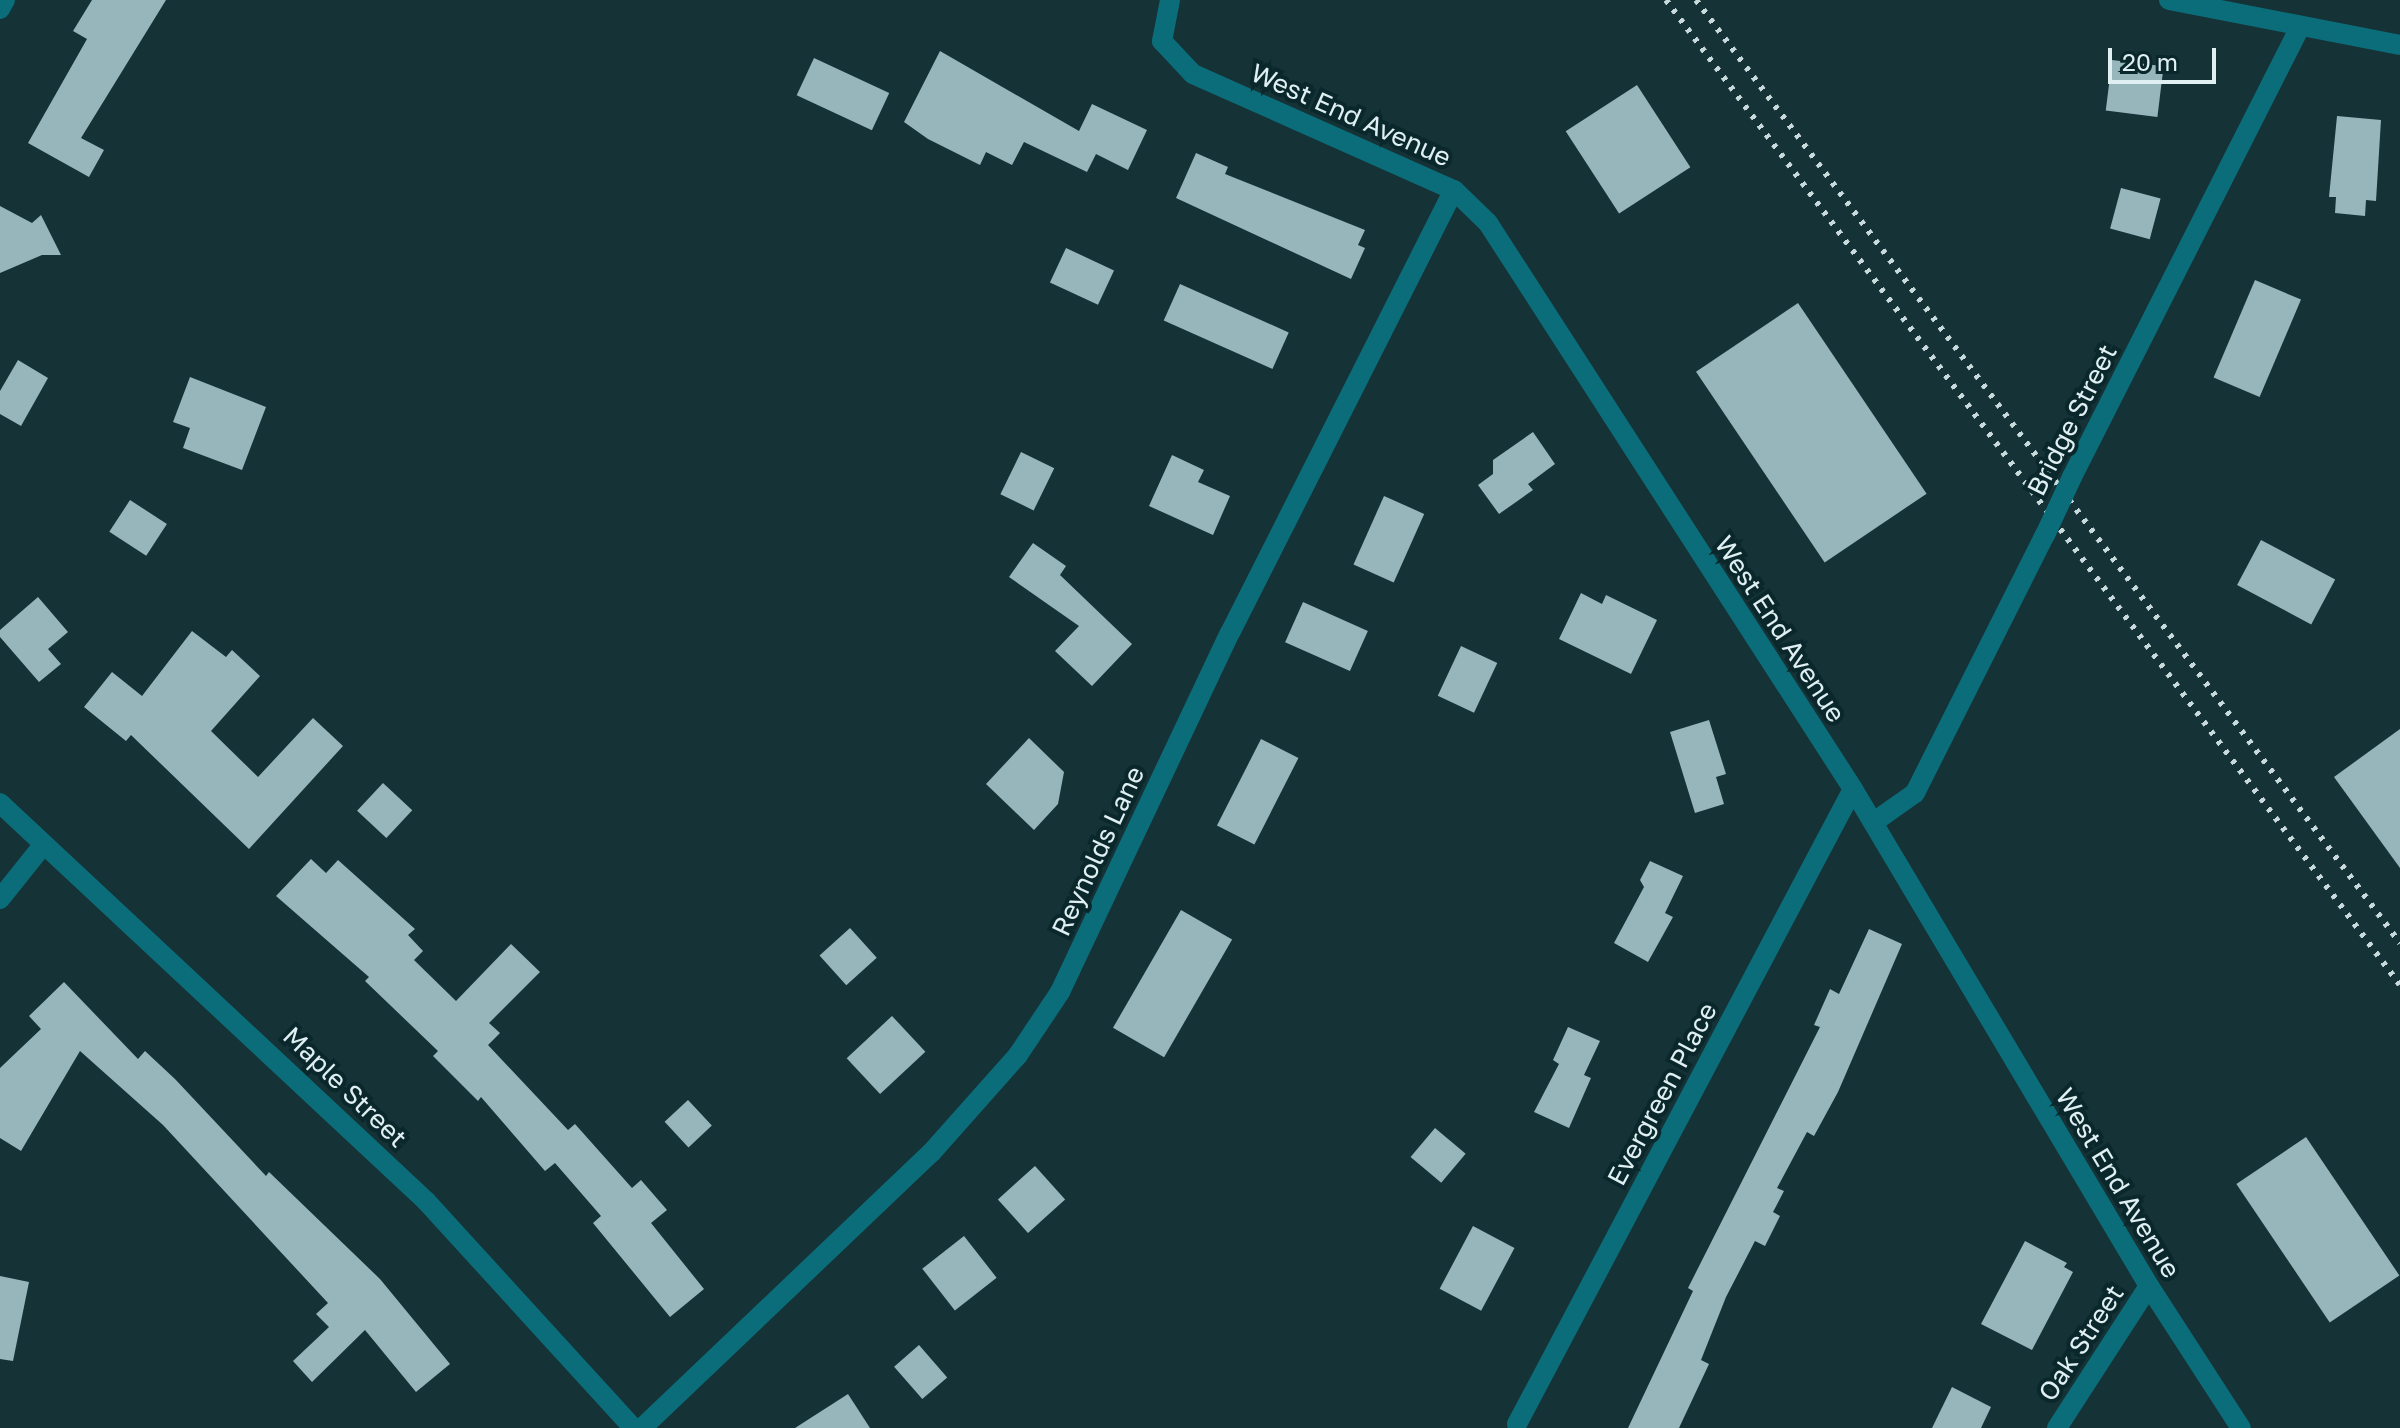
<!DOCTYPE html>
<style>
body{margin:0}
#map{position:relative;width:2400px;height:1428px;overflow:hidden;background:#153236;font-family:"Golos Text",sans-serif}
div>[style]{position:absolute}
.building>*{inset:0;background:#96b6bc;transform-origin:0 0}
.minor>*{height:20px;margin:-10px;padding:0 10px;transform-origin:10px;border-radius:10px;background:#0b6d7a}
.tertiary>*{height:20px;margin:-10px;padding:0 10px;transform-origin:10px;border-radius:10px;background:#0b6d7a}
.rail>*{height:6px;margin-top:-3px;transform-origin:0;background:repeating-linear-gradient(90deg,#c9dadd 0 4px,transparent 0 12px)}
.minor-bridge>*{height:20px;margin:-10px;padding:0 10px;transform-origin:10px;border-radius:10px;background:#0b6d7a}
span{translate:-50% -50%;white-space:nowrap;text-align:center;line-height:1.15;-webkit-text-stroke:8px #0a282c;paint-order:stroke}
.street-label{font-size:26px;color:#dfeff2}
.scale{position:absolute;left:2108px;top:48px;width:108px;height:36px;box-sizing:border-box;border:4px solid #dfeff2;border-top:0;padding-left:10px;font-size:24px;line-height:28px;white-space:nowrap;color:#dfeff2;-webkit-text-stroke:6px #0a282c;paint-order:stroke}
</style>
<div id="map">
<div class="building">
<div style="clip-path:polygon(92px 0,166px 0,81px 138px,104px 150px,89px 177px,28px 143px,87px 39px,73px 31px)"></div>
<div style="clip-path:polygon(940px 51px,1079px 131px,1092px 104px,1147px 130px,1128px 170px,1096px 154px,1087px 172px,1024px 142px,1012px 165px,986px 152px,980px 165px,928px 139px,904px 122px)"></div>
<div style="left:814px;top:58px;width:83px;height:41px;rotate:25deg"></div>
<div style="left:2112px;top:60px;width:52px;height:51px;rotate:7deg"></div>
<div style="left:1637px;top:85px;width:98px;height:85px;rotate:57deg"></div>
<div style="clip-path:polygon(2337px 116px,2381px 120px,2376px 201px,2366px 200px,2365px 216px,2335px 213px,2336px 197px,2329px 197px)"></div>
<div style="clip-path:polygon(1196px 153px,1228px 167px,1225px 174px,1365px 230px,1358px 245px,1365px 248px,1351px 279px,1176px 198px)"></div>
<div style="left:2121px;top:188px;width:41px;height:42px;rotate:15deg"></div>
<div style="clip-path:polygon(0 206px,32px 223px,41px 215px,61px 255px,42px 255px,0 273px)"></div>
<div style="left:1066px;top:248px;width:53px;height:38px;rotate:25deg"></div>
<div style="left:2255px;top:280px;width:50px;height:106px;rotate:23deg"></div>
<div style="left:1180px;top:284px;width:119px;height:40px;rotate:24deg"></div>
<div style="left:1798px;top:303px;width:230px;height:123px;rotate:56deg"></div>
<div style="clip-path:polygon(18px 360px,48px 378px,21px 426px,0 414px,0 391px)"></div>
<div style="clip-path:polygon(190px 377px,266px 407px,242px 470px,183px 448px,190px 428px,173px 422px)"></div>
<div style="clip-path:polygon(1533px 432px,1555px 464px,1528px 484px,1533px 490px,1499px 514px,1478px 485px,1493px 474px,1493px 460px)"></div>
<div style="left:1021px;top:452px;width:37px;height:47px;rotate:26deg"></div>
<div style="clip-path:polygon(1172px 455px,1204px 470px,1198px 482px,1230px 496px,1213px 535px,1149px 506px)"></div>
<div style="left:1384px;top:496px;width:44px;height:75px;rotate:24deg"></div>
<div style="left:130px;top:500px;width:44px;height:38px;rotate:33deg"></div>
<div style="left:2261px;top:540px;width:84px;height:51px;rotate:28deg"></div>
<div style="clip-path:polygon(1033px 543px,1066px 566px,1060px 575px,1132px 644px,1092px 686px,1055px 651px,1079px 626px,1009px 577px)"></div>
<div style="clip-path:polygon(1581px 593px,1602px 604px,1606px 595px,1657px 620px,1631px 674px,1559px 639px)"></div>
<div style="clip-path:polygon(38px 597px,68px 632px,48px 649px,61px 664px,39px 682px,0 637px,0 630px)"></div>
<div style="left:1303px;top:602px;width:71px;height:44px;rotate:24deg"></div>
<div style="clip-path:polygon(192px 631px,226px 657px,232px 650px,260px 676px,211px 731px,258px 777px,313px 718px,343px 746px,249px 849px,131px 735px,126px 741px,84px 707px,112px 672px,142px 696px)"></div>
<div style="left:1461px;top:646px;width:40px;height:55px;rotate:25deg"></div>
<div style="clip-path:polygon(1709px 720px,1726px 774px,1716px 777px,1724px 804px,1695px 813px,1670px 732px)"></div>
<div style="clip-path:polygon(2400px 729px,2400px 868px,2334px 777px)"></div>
<div style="clip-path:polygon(1029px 738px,1064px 772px,1058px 804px,1034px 830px,986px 784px)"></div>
<div style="left:1261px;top:739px;width:42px;height:97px;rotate:27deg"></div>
<div style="left:383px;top:783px;width:40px;height:38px;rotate:43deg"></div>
<div style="clip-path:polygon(311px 859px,326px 873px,338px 860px,415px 929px,408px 935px,423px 951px,414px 960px,456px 1001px,511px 944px,540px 972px,489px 1023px,500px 1033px,488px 1045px,568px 1130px,575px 1124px,632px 1188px,641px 1180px,667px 1210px,651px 1223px,704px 1289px,670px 1317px,593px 1223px,601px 1216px,555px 1163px,545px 1171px,481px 1097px,478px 1101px,433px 1056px,438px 1051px,365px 981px,369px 977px,276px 896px)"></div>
<div style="clip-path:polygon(1650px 861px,1683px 876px,1665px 913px,1673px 917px,1648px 962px,1614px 943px,1644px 887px,1640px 880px)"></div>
<div style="left:1181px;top:910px;width:59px;height:136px;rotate:30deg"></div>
<div style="left:850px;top:928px;width:40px;height:41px;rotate:48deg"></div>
<div style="clip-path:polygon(1869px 929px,1902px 944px,1838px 1092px,1814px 1136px,1807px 1132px,1777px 1188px,1784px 1191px,1773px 1212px,1780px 1216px,1765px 1246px,1755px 1241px,1726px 1297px,1701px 1360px,1709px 1364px,1679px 1428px,1628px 1428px,1693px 1291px,1688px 1288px,1820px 1027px,1814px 1025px,1830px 989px,1839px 994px)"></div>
<div style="clip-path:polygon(64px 982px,138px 1059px,145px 1051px,175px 1079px,266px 1176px,269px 1172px,380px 1279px,450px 1364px,416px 1392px,365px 1330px,312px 1382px,293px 1361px,329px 1327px,316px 1314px,328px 1303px,163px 1125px,80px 1051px,21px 1151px,0 1138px,0 1068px,41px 1029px,29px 1016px)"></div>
<div style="left:892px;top:1016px;width:49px;height:62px;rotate:47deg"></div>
<div style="clip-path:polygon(1568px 1027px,1600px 1041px,1584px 1075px,1591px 1078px,1569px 1128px,1534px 1112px,1559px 1064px,1553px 1060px)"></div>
<div style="left:688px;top:1100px;width:35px;height:32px;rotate:47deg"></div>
<div style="left:1435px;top:1128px;width:40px;height:38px;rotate:40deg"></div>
<div style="left:2306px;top:1137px;width:167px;height:84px;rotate:56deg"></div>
<div style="left:1035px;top:1166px;width:45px;height:50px;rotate:48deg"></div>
<div style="left:1473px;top:1226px;width:47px;height:71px;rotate:28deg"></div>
<div style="left:964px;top:1236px;width:53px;height:53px;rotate:52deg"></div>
<div style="clip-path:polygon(2025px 1241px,2067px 1263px,2064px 1267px,2073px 1272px,2032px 1350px,1981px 1324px)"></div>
<div style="clip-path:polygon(0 1276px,29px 1282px,13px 1361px,0 1359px)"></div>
<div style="left:919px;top:1345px;width:43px;height:33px;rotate:49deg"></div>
<div style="clip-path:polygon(1952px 1387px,1991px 1407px,1981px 1428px,1932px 1428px)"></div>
<div style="clip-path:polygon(848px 1394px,870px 1428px,795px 1428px)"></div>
</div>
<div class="minor">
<div style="left:1170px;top:0;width:42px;rotate:101deg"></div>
<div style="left:1162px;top:41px;width:45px;rotate:46.8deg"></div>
<div style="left:1193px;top:74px;width:286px;rotate:24deg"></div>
<div style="left:1454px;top:190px;width:47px;rotate:44.1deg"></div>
<div style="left:1488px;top:223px;width:673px;rotate:57.18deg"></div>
<div style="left:1853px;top:789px;width:578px;rotate:59.22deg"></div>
<div style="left:2149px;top:1286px;width:169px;rotate:57.1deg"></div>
<div style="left:2169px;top:0;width:235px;rotate:11deg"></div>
<div style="left:0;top:9px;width:10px;rotate:-61deg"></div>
<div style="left:2072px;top:477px;width:504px;rotate:-63.13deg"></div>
<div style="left:1874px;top:822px;width:50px;rotate:-35.3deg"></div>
<div style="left:1915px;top:793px;width:289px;rotate:-63.3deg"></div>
<div style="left:0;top:899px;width:70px;rotate:-51.3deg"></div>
<div style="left:1517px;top:1424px;width:718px;rotate:-62.12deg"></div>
<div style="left:642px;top:1428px;width:399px;rotate:-43.6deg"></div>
<div style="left:931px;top:1153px;width:131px;rotate:-48.4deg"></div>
<div style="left:1018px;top:1055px;width:76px;rotate:-56.3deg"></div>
<div style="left:1060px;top:992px;width:397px;rotate:-64.7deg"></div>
<div style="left:1230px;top:633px;width:496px;rotate:-63.2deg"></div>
<div style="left:2057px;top:1428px;width:169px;rotate:-57.1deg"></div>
</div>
<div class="tertiary">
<div style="left:0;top:803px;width:583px;rotate:43.05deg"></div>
<div style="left:426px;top:1201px;width:307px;rotate:47.6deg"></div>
</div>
<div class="rail">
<div style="left:1666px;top:0;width:1228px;rotate:53.31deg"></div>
<div style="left:1696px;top:0;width:1177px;rotate:53.26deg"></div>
</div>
<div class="minor-bridge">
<div style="left:2045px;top:535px;width:64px;rotate:-65deg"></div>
</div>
<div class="street-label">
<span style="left:1351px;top:115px;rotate:24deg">West End Avenue</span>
<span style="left:2072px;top:420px;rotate:-63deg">Bridge Street</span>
<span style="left:1780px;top:629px;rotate:57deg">West End Avenue</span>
<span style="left:1098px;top:851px;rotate:-65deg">Reynolds Lane</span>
<span style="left:345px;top:1087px;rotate:44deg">Maple Street</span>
<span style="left:1662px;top:1094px;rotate:-62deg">Evergreen Place</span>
<span style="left:2118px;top:1183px;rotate:59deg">West End Avenue</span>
<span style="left:2081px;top:1343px;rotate:-57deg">Oak Street</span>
</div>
<div class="scale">20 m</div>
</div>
